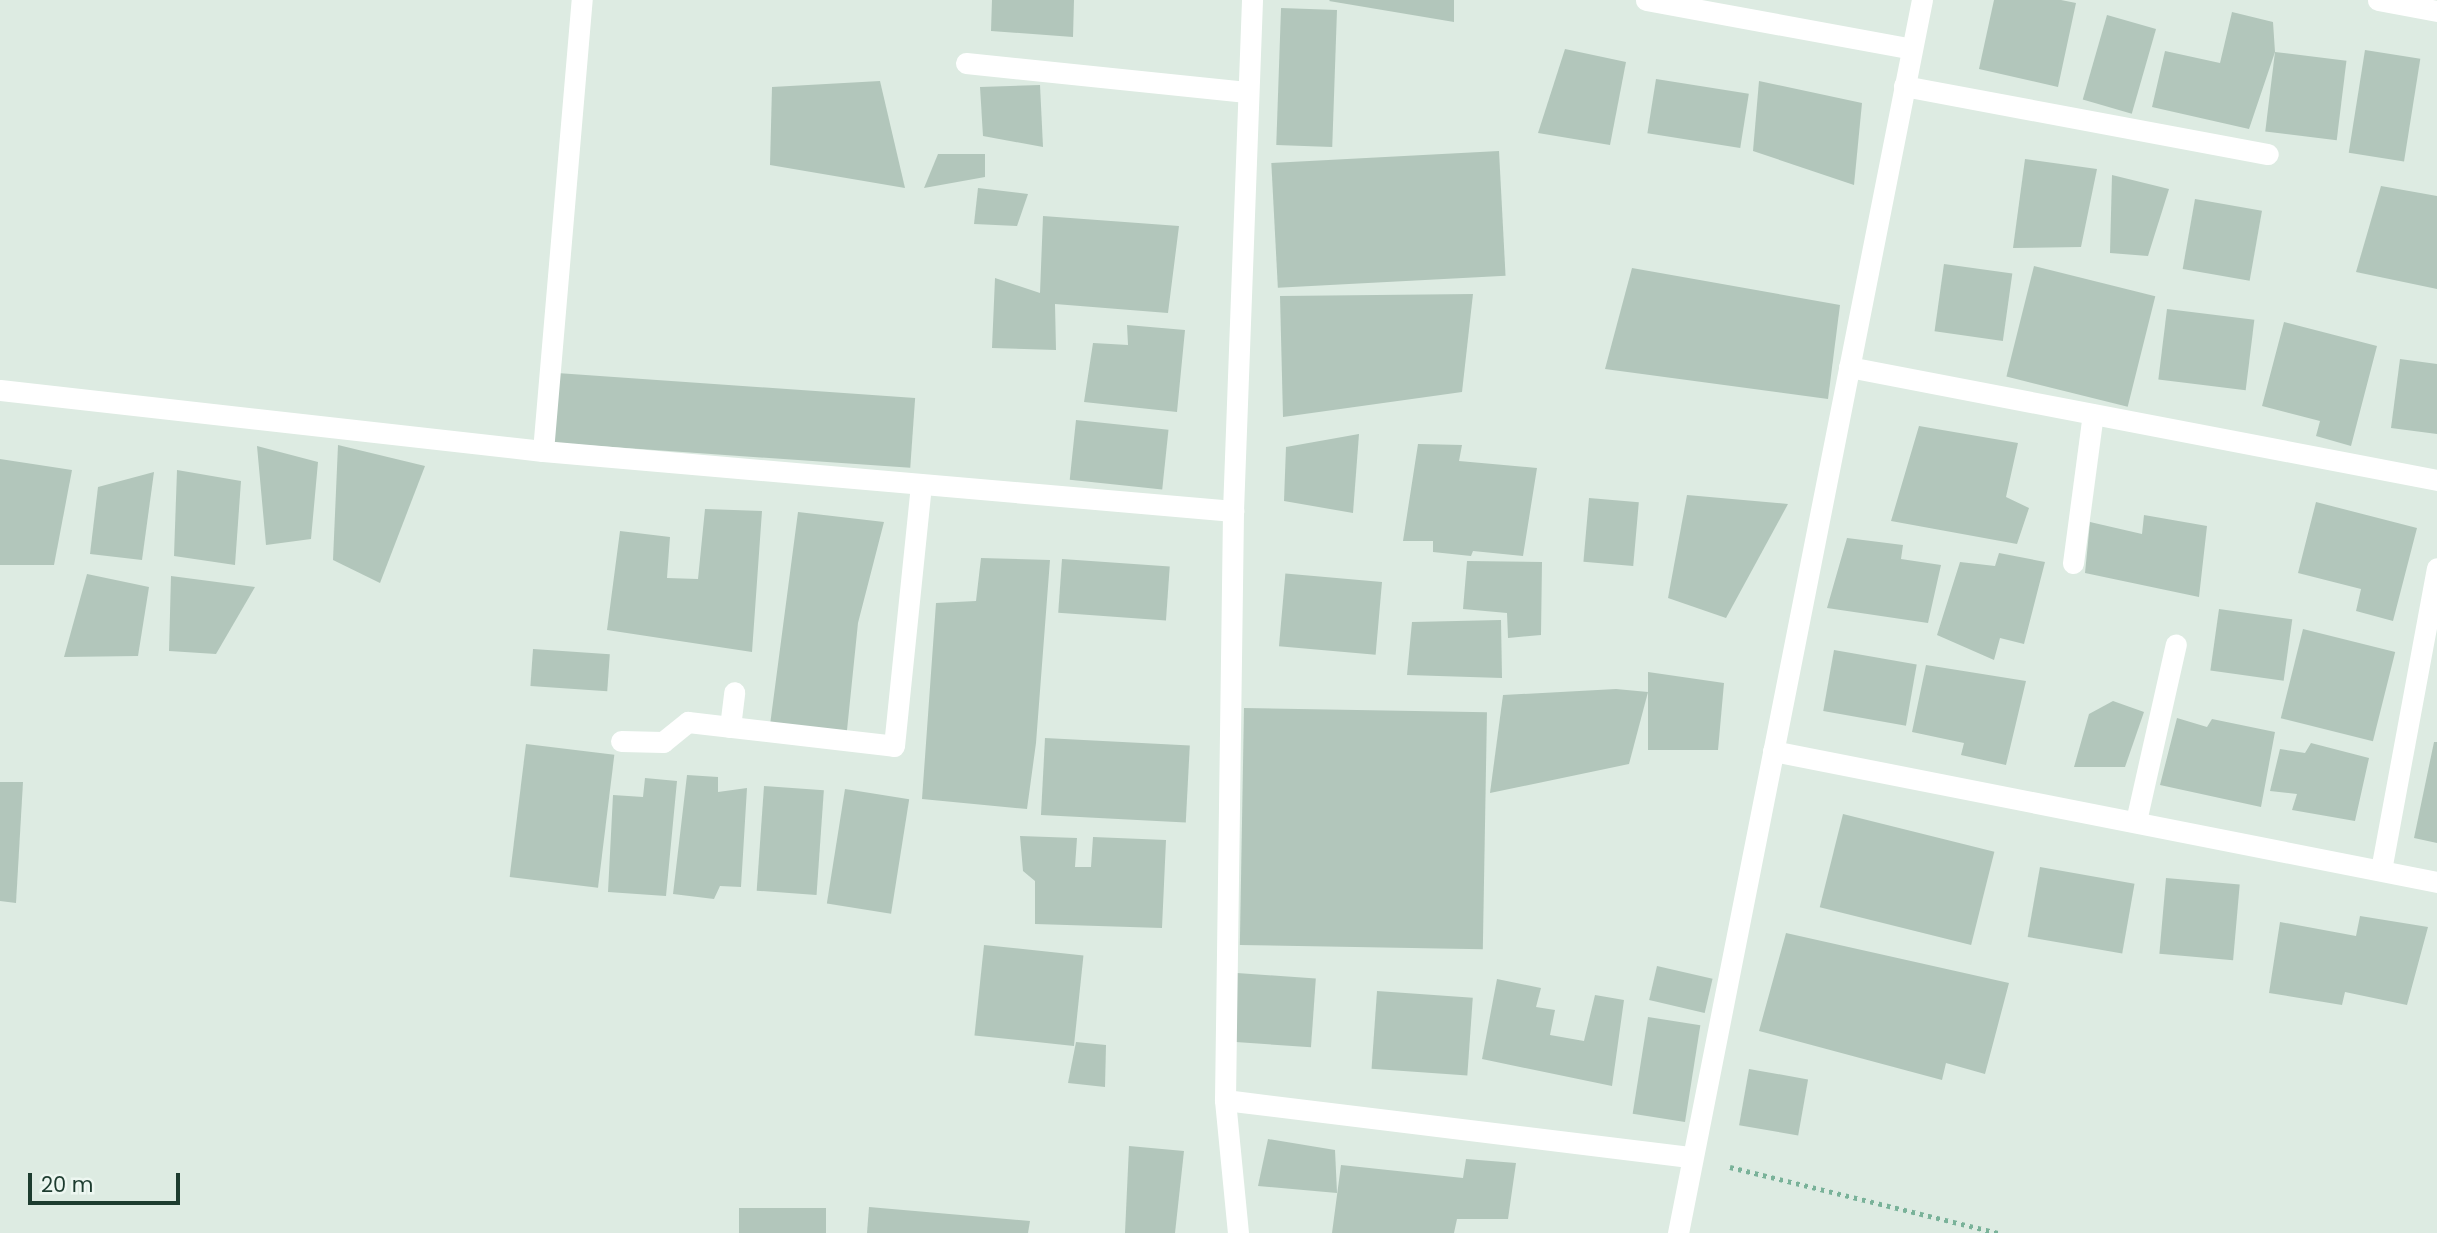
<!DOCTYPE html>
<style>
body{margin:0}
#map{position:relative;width:2437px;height:1233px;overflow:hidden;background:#ddebe2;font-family:Poppins,sans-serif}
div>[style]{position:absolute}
.building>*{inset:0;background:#b2c6bb;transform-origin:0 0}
.path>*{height:4.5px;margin-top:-2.25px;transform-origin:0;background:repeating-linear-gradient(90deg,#79b299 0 3.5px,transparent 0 8.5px)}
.minor>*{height:21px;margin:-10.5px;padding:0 10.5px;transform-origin:10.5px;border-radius:10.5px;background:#fff}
span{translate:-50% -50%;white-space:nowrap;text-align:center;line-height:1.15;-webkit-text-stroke:7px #edf7f1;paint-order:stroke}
.scale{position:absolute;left:28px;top:1173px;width:152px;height:32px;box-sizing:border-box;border:4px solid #1d3c2f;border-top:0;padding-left:9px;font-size:21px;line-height:24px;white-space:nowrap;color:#1d3c2f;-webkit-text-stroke:5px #edf7f1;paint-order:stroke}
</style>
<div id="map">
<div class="building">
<div style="clip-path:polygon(992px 0,1074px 0,1073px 37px,991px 31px)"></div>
<div style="clip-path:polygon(1330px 0,1454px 0,1454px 22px,1329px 1px)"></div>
<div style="clip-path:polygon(1994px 0,2061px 0,2076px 3px,2058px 87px,1979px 69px)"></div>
<div style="left:1337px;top:10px;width:137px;height:56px;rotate:92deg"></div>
<div style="clip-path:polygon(2232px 12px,2273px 22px,2275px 52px,2249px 129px,2152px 107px,2165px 51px,2220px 63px)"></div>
<div style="left:2107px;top:15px;width:51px;height:88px;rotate:16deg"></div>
<div style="clip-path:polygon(1565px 49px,1626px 62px,1610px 145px,1538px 133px)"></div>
<div style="left:2365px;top:50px;width:56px;height:104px;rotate:9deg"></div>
<div style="left:2275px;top:52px;width:72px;height:80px;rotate:7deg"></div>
<div style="left:1656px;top:79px;width:94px;height:55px;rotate:9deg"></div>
<div style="clip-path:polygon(880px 81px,905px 188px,770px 165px,772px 87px)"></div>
<div style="clip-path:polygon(1759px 81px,1862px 103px,1854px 185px,1753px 151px)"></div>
<div style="clip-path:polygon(1040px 85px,1043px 147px,983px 136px,980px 87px)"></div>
<div style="left:1499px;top:151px;width:125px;height:228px;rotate:87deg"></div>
<div style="clip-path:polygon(938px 154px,985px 154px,985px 177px,924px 188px)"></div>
<div style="clip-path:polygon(2025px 159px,2097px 169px,2081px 247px,2013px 248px)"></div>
<div style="clip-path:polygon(2112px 175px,2169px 189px,2148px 256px,2110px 253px)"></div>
<div style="clip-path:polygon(2381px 186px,2437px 196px,2437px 289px,2356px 272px)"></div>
<div style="clip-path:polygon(978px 188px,1028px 194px,1017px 226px,974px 224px)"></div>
<div style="left:2195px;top:199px;width:68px;height:71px;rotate:10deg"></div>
<div style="clip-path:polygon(1043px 216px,1179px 226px,1168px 313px,1055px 304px,1056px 350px,992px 348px,995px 278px,1040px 293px)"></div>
<div style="left:1944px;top:264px;width:69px;height:68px;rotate:8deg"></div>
<div style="left:2034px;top:266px;width:125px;height:114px;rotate:14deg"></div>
<div style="clip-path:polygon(1632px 268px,1840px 305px,1828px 399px,1605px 369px)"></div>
<div style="clip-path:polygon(1473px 294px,1462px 392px,1283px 417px,1280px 296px)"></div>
<div style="left:2167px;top:309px;width:88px;height:71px;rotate:7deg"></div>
<div style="clip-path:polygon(2284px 322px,2377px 346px,2351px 446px,2316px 436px,2320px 421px,2262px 406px)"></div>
<div style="clip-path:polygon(1127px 325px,1185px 330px,1177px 412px,1084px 402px,1093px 343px,1128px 345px)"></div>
<div style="clip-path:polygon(2400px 359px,2437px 364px,2437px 434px,2391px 428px)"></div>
<div style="left:557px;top:373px;width:359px;height:70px;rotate:4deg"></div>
<div style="left:1076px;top:420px;width:93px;height:60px;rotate:6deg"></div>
<div style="clip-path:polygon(1919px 426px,2018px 443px,2006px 497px,2029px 508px,2017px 544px,1891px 521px)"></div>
<div style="clip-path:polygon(1359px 434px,1353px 513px,1284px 501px,1286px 447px)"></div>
<div style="clip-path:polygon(1418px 444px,1462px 445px,1459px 461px,1537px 468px,1523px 556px,1473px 551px,1471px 556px,1433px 552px,1433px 541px,1403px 541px)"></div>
<div style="clip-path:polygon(338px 445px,425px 466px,380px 583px,333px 560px)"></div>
<div style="clip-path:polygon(257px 446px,318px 462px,311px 539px,266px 545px)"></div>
<div style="clip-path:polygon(0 459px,72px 470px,54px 565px,0 565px)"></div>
<div style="clip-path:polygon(177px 470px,241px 481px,235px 565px,174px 556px)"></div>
<div style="clip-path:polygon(154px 472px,142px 560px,90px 554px,98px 487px)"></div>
<div style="clip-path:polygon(1687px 495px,1788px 504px,1726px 618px,1668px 598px)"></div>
<div style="left:1589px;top:498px;width:50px;height:64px;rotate:5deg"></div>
<div style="clip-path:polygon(2316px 502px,2417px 528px,2393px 621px,2356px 611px,2361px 589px,2298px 573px)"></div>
<div style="clip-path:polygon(705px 509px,762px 511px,752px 652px,607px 630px,620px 531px,670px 537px,667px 578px,698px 579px)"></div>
<div style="clip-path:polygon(798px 512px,884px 522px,858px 623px,846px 740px,770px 725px)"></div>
<div style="clip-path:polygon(2144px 515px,2207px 526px,2199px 597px,2085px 573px,2090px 522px,2142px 534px)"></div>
<div style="clip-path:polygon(1847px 538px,1903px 545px,1901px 559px,1941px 565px,1928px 623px,1827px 608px)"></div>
<div style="clip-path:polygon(1999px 553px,2045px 562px,2024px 644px,2000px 638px,1994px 660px,1937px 635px,1960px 562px,1995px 566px)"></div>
<div style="clip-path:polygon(981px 558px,1050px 560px,1036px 743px,1027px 809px,922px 799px,936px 603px,976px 601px)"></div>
<div style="left:1062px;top:559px;width:108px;height:54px;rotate:4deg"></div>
<div style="clip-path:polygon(1467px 561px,1542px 562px,1541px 635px,1508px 638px,1507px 613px,1463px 609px)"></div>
<div style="clip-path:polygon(87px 574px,149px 587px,138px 656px,64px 657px)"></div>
<div style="clip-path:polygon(171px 576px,255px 587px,216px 654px,169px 651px)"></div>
<div style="left:1382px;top:582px;width:73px;height:97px;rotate:95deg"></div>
<div style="left:2219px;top:609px;width:74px;height:62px;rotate:8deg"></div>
<div style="clip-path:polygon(1501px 620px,1502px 678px,1407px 675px,1412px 622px)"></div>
<div style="left:2303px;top:629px;width:95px;height:92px;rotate:14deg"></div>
<div style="left:533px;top:649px;width:77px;height:37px;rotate:4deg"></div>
<div style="left:1834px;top:650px;width:84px;height:62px;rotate:10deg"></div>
<div style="clip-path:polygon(1926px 665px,2026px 681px,2006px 765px,1961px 755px,1964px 743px,1912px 732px)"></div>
<div style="clip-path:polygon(1648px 672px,1724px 683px,1718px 750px,1648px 750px)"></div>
<div style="clip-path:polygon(1616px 689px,1648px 692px,1629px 764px,1490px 793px,1503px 695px)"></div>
<div style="clip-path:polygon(2113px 701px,2144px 712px,2125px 767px,2074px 767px,2089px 714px)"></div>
<div style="left:1244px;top:708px;width:243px;height:237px;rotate:1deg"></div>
<div style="clip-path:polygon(2177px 718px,2207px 727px,2212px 719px,2275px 732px,2261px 807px,2160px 785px)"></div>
<div style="left:1045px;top:738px;width:145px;height:77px;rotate:3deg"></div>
<div style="clip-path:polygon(2434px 742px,2437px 742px,2437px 843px,2414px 838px)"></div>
<div style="clip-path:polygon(2311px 743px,2369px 758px,2355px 821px,2292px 810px,2297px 794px,2270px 791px,2280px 749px,2305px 753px)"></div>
<div style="left:526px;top:744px;width:89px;height:134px;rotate:7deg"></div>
<div style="clip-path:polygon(687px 775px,718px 777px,718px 792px,747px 788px,741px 887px,720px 886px,714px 899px,673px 894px)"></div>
<div style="clip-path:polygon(645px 778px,677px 781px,666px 896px,608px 892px,613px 795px,643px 797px)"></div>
<div style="clip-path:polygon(0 782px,23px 782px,16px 903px,0 901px)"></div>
<div style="left:764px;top:786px;width:60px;height:105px;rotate:4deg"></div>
<div style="left:845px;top:789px;width:65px;height:116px;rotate:9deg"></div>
<div style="left:1843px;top:814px;width:156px;height:96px;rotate:14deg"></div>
<div style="clip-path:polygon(1020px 836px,1077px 838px,1075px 867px,1091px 867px,1093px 837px,1166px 840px,1162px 928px,1035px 924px,1035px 881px,1023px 871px)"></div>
<div style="left:2040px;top:867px;width:96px;height:71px;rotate:10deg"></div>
<div style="left:2166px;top:878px;width:74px;height:76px;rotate:5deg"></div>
<div style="clip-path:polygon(2360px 916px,2428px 927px,2407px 1005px,2345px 992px,2342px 1005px,2269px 993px,2280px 922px,2356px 936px)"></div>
<div style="clip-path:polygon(1786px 933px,2009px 983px,1985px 1074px,1946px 1063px,1942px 1080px,1759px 1031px)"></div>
<div style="left:984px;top:945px;width:100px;height:91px;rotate:6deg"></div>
<div style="left:1657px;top:966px;width:57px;height:35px;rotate:13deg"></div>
<div style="left:1237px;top:973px;width:79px;height:69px;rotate:4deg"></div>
<div style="clip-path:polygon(1497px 979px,1541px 988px,1536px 1007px,1555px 1010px,1550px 1035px,1584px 1041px,1595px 995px,1624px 1000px,1612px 1086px,1482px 1059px)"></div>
<div style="left:1377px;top:991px;width:96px;height:78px;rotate:4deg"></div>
<div style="left:1648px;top:1017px;width:53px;height:98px;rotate:9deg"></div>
<div style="clip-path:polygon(1076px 1042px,1106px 1045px,1105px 1087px,1068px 1083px)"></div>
<div style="left:1749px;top:1069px;width:60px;height:57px;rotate:10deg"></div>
<div style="clip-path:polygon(1268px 1139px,1335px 1150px,1337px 1193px,1258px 1186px)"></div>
<div style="clip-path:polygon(1129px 1146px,1184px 1151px,1175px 1233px,1125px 1233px)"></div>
<div style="clip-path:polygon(1466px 1159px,1516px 1163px,1508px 1219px,1457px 1219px,1454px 1233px,1332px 1233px,1341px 1165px,1463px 1178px)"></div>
<div style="clip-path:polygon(869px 1207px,1030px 1221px,1028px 1233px,867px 1233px)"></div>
<div style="left:739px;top:1208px;width:87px;height:26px"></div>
</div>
<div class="path">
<div style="left:1730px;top:1167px;width:276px;rotate:13.8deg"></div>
</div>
<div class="minor">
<div style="left:1646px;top:0;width:270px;rotate:10.4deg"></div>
<div style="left:2378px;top:0;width:60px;rotate:10.6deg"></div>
<div style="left:966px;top:63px;width:282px;rotate:5.9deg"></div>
<div style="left:1904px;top:86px;width:370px;rotate:10.6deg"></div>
<div style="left:1849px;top:367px;width:599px;rotate:10.88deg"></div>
<div style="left:0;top:390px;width:546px;rotate:6.41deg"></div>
<div style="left:543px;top:451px;width:693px;rotate:4.97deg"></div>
<div style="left:543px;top:451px;width:453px;rotate:-85.1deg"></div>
<div style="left:2073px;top:563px;width:150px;rotate:-82.4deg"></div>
<div style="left:730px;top:727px;width:35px;rotate:-83deg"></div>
<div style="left:621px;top:741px;width:42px;rotate:1.4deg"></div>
<div style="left:663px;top:742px;width:32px;rotate:-39deg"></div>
<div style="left:688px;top:722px;width:207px;rotate:6.6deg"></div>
<div style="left:894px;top:746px;width:263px;rotate:-84.1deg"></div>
<div style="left:1773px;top:751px;width:677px;rotate:11.16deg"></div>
<div style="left:2136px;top:821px;width:181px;rotate:-77.3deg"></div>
<div style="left:2381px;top:870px;width:307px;rotate:-79.5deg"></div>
<div style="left:1225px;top:1100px;width:470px;rotate:7deg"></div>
<div style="left:1238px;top:1233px;width:134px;rotate:-95.6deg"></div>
<div style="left:1225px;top:1100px;width:589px;rotate:-89.22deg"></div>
<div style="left:1233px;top:511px;width:511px;rotate:-87.87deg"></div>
<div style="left:1678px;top:1233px;width:1257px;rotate:-78.81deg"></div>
</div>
<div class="scale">20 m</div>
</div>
